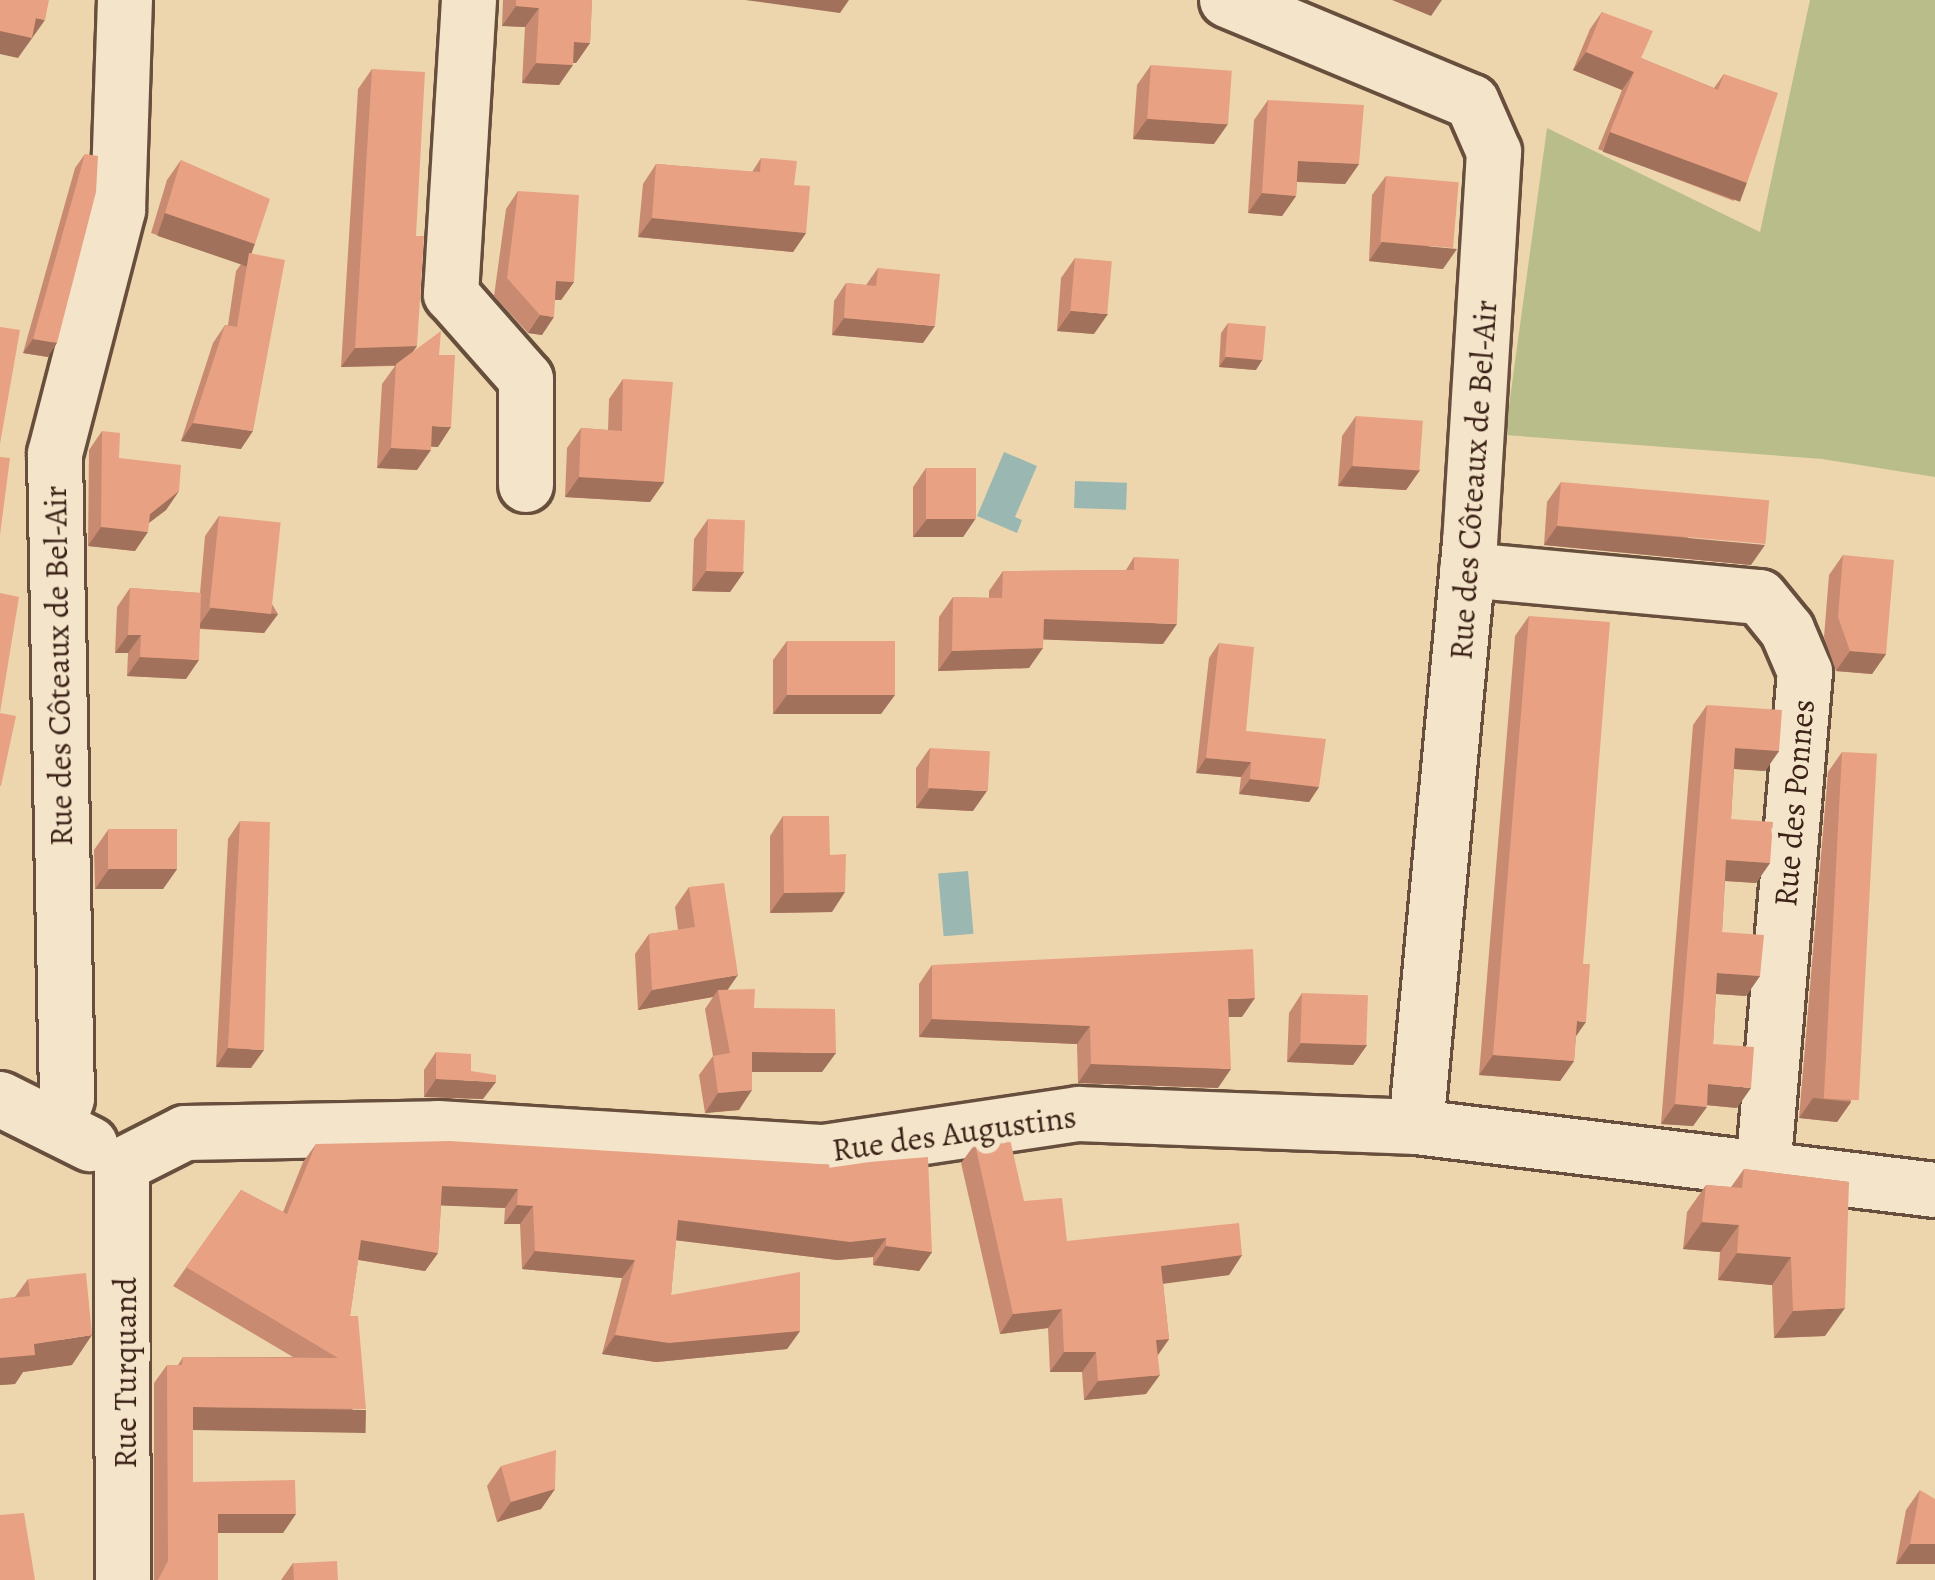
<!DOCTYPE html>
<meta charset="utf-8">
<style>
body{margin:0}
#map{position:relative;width:1935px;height:1580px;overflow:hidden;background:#edd6ae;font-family:Alegreya,serif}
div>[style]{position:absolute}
.green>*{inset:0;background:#b9bd8a}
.water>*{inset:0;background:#9ab8b1;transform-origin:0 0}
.roads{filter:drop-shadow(3px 0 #684f3d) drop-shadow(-3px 0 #684f3d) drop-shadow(0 3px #684f3d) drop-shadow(0 -3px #684f3d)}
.minor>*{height:54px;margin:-27px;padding:0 27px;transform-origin:27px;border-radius:27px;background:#f3e4ca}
.wall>*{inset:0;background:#c88b71}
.shaded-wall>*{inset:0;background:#a2715c;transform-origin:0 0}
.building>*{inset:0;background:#e8a283;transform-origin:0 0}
span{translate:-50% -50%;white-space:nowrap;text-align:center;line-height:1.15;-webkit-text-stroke:12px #f3e4ca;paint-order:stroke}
.street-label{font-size:33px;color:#3c2217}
</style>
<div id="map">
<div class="green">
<div style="clip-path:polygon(1810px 0,1935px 0,1935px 477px,1822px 459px,1505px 435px,1547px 128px,1760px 232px)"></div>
</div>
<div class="water">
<div style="clip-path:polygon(1004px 452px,1037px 466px,1015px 517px,1022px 520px,1017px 533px,977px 516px)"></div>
<div style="left:1075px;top:481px;width:52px;height:27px;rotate:2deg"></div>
<div style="left:968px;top:871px;width:63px;height:30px;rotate:85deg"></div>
</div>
<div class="roads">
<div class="minor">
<div style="left:469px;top:0;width:295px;rotate:93.5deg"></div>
<div style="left:451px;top:294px;width:113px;rotate:48.6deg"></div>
<div style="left:526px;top:379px;width:106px;rotate:90deg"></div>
<div style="left:1227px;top:0;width:265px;rotate:22.6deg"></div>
<div style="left:1472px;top:102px;width:55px;rotate:66.3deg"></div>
<div style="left:1494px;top:152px;width:391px;rotate:93.5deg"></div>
<div style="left:1470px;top:542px;width:587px;rotate:95.27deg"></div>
<div style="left:1467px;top:570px;width:294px;rotate:5.3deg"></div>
<div style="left:1760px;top:597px;width:43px;rotate:50.7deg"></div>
<div style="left:1787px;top:630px;width:46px;rotate:66.8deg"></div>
<div style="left:1805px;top:672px;width:501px;rotate:94.81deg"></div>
<div style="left:0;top:1099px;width:101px;rotate:26.6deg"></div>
<div style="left:59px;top:1123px;width:26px;rotate:-72deg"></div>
<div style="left:67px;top:1098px;width:644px;rotate:-91.07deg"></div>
<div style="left:55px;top:454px;width:252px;rotate:-75.5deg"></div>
<div style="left:118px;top:210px;width:210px;rotate:-88.1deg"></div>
<div style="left:122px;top:1165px;width:71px;rotate:-26.9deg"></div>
<div style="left:185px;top:1133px;width:253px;rotate:-1.1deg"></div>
<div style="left:438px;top:1128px;width:387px;rotate:3.6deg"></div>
<div style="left:824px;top:1152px;width:258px;rotate:-8.5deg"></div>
<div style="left:1079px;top:1114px;width:337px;rotate:2.2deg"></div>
<div style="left:1416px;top:1127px;width:523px;rotate:6.92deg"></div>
<div style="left:122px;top:1165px;width:415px;rotate:89.9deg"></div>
</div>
</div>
<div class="wall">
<div style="clip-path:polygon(503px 0,592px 0,590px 43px,576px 63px,573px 63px,559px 85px,522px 83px,525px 27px,502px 26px)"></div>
<div style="clip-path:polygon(1602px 12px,1641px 58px,1714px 88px,1724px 74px,1734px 201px,1598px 149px,1622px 90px,1573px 70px,1590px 29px)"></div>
<div style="clip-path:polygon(1151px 65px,1214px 144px,1133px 139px,1137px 85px)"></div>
<div style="clip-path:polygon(372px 69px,416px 236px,417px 346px,412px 353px,438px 447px,431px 446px,417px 470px,377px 468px,382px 384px,395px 366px,341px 367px,358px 89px)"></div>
<div style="clip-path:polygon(1268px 100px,1359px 164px,1345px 184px,1297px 182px,1296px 196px,1282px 216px,1248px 213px,1254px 120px)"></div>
<div style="clip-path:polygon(85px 154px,48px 357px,23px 353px,75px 168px)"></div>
<div style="clip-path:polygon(761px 158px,794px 185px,806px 233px,793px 252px,638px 237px,643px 184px,656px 164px,752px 172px)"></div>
<div style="clip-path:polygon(181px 160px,255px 244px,241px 264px,151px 233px,167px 180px)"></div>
<div style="clip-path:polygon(1386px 176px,1443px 269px,1369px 261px,1372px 195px)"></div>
<div style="clip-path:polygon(518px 191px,574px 282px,561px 300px,555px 300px,542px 335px,528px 333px,494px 296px,506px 209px)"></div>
<div style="clip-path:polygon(249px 253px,241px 449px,181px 441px,213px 343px,225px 325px,228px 325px,236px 271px)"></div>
<div style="clip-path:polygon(1075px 258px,1094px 334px,1057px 331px,1061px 278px)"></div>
<div style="clip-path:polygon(878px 268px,923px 343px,832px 335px,834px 301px,846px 283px,866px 285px)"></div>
<div style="clip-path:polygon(1228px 323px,1256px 370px,1219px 367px,1221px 333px)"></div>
<div style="clip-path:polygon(623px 379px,664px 482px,650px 502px,565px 497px,567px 448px,581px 428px,608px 430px,609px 399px)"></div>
<div style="clip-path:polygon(1356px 416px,1420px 470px,1406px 490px,1338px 486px,1342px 436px)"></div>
<div style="clip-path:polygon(102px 431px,119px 458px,179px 491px,166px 510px,149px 523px,135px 551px,88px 546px,89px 450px)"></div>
<div style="clip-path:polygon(926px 468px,976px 518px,963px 537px,913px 537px,913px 487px)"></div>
<div style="clip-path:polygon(1561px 482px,1751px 565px,1544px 545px,1547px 502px)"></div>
<div style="clip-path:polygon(219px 516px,278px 614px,264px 633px,200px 629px,186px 679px,127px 676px,128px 653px,115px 653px,117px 607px,130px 588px,200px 593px,205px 536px)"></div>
<div style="clip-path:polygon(708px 519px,744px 572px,730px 592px,692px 591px,694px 539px)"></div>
<div style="clip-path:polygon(1843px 555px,1886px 654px,1872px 674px,1836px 671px,1824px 637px,1829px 575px)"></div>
<div style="clip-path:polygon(1134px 557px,1163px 644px,1043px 639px,1029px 668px,938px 671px,939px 617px,953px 597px,989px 598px,989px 591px,1003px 571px,1126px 570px)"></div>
<div style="clip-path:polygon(1529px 616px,1576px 1036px,1574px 1061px,1560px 1081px,1479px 1075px,1515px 636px)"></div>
<div style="clip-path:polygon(787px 641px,881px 714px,773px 714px,773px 660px)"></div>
<div style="clip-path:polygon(1219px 643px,1246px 731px,1319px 787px,1309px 802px,1239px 794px,1241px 777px,1196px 773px,1209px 658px)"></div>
<div style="clip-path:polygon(1707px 705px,1779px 751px,1765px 771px,1734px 769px,1731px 819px,1770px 863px,1756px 883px,1725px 881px,1722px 932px,1760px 976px,1746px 996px,1716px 994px,1713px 1044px,1737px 1108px,1707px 1105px,1693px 1126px,1661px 1124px,1693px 725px)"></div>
<div style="clip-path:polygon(930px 748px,973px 811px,916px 808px,916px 768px)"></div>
<div style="clip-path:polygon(1842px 752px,1851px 1102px,1837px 1122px,1799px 1118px,1828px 772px)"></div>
<div style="clip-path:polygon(783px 816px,830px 855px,832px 912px,770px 913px,770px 836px)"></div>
<div style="clip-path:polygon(240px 821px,251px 1068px,216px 1067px,228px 839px)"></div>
<div style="clip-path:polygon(108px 830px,177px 869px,163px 889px,95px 889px,94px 850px)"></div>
<div style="clip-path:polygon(689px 887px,728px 990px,754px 1008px,822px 1072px,752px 1072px,739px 1110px,705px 1113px,699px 1075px,713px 1056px,705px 1009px,713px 997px,638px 1010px,635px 954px,649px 934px,678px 930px,675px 907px)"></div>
<div style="clip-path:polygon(932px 965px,1242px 1017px,1229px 1017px,1218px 1088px,1078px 1083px,1077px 1044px,919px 1037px,919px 984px)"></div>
<div style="clip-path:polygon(1302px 993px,1367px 1045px,1353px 1065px,1287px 1062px,1289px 1013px)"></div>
<div style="clip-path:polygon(436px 1052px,483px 1099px,424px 1097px,424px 1070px)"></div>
<div style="clip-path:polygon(316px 1144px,835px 1165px,932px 1252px,919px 1271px,873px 1265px,873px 1257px,837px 1260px,676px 1240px,671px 1295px,800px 1331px,787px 1349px,656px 1362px,602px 1354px,622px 1278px,522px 1269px,520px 1224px,504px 1224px,505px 1208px,441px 1205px,438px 1253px,425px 1271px,358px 1260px,350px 1316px,353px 1428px,193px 1426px,193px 1482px,283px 1533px,218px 1533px,218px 1580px,154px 1580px,154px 1383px,167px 1365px,178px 1365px,183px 1357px,293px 1357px,173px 1286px,241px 1190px,283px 1212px,303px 1162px)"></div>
<div style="clip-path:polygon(975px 1144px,1024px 1201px,1067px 1241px,1242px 1255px,1229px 1275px,1163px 1283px,1169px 1339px,1158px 1355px,1146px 1394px,1084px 1400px,1082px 1372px,1050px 1372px,1048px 1328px,1000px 1334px,961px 1163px)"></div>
<div style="clip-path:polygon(1744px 1169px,1849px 1182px,1825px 1336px,1774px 1338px,1772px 1285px,1718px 1280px,1720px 1252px,1683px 1249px,1687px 1212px,1706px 1185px,1731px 1187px)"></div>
<div style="clip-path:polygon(28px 1279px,72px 1365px,23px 1372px,15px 1384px,0 1385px,0 1299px,15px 1297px)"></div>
<div style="clip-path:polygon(501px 1466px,555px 1489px,541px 1509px,497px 1522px,487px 1486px)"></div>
<div style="clip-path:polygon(1920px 1490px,1935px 1564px,1896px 1564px,1906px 1510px)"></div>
<div style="clip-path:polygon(293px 1563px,338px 1580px,281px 1580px)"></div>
</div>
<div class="shaded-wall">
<div style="clip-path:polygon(745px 0,849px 0,840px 13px)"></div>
<div style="clip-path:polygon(1392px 0,1442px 0,1431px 16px)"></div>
<div style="clip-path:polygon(516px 6px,539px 8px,525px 27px,502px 26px)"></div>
<div style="clip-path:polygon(36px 18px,45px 20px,18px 58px,0 54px,0 31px)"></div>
<div style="clip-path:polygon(574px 42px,590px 43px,576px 63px,560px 62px)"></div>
<div style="clip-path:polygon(1586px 52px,1634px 72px,1622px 90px,1573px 70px)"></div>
<div style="clip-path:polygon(536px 63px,573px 65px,559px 85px,522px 83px)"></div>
<div style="clip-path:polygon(1147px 119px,1228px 124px,1214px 144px,1133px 139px)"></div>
<div style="left:1610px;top:132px;width:146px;height:21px;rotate:20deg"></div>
<div style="clip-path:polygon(1298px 161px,1359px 164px,1345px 184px,1284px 181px)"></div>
<div style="clip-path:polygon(1262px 193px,1296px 196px,1282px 216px,1248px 213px)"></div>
<div style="left:165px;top:213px;width:95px;height:24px;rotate:19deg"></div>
<div style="clip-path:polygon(652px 218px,806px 233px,793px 252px,638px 237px)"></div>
<div style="clip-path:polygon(1382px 242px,1457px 249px,1443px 269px,1369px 261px)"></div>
<div style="clip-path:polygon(556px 281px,574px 282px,561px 300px,543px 299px)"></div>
<div style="clip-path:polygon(1071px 311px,1108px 314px,1094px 334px,1057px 331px)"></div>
<div style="clip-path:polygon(540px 315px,554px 317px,542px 335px,528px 333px)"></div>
<div style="clip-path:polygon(844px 318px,935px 326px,923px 343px,832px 335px)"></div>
<div style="clip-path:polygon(33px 339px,57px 343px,48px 357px,23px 353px)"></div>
<div style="clip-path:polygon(417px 346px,403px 365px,341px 367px,355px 348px)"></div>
<div style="clip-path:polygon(1226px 357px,1263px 359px,1256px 370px,1219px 367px)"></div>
<div style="clip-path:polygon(193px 423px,253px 431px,241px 449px,181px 441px)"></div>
<div style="clip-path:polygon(432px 426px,451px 427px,438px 447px,419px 446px)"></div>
<div style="clip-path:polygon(391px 448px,431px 450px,417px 470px,377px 468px)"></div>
<div style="clip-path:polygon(1352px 466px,1420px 470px,1406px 490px,1338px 486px)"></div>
<div style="clip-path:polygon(579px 477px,664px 482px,650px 502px,565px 497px)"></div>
<div style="clip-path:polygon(179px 491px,166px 510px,138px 531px,148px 532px,135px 551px,88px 546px,101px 527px,150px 514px)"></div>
<div style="clip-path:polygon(976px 518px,963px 537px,913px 537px,927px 519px)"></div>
<div style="clip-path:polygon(1557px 526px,1765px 545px,1751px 565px,1544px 545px)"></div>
<div style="clip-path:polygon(706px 571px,744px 572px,730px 592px,692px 591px)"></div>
<div style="clip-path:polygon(211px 608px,278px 614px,264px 633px,197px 628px)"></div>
<div style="clip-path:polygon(1044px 619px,1177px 624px,1163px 644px,1030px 639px)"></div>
<div style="clip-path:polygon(128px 635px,141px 635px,128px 653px,115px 653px)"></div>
<div style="clip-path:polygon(1043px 648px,1029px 668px,938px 671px,952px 651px)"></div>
<div style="clip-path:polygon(1850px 651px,1886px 654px,1872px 674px,1836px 671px)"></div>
<div style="clip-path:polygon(140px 657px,199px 660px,186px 679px,127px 676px)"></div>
<div style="clip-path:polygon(787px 695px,895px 695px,881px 714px,773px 714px)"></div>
<div style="clip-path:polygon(1735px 748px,1779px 751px,1765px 771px,1721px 768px)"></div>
<div style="clip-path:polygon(1206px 758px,1251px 762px,1241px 777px,1196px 773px)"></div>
<div style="clip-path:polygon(1250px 779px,1319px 787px,1309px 802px,1239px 794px)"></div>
<div style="clip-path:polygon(930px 788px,987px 791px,973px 811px,916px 808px)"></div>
<div style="clip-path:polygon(1726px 860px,1770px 863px,1756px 883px,1712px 880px)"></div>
<div style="clip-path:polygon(109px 869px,177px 869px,163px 889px,95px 889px)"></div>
<div style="clip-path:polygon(845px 892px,832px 912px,770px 913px,784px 893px)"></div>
<div style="clip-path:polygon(1717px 973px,1760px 976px,1746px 996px,1703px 993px)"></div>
<div style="clip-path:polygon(738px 975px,724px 995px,718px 990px,713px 997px,638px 1010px,652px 990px)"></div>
<div style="clip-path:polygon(1255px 998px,1242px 1017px,1215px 1017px,1228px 999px)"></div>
<div style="clip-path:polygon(932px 1019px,1090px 1026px,1077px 1044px,919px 1037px)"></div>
<div style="clip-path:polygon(1577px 1021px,1586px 1022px,1572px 1042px)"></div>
<div style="clip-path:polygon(1301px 1043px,1367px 1045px,1353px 1065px,1287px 1062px)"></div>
<div style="clip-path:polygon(228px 1048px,264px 1050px,251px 1068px,216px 1067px)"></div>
<div style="clip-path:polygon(752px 1052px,836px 1053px,822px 1072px,738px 1072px)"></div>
<div style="clip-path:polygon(1493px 1055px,1574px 1061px,1560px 1081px,1479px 1075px)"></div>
<div style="clip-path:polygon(1091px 1064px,1231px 1069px,1218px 1088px,1078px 1083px)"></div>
<div style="clip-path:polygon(436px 1079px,496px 1082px,483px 1099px,424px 1097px)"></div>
<div style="clip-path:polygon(1708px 1084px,1751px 1088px,1737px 1108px,1695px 1104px)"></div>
<div style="clip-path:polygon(752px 1090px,739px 1110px,705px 1113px,718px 1093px)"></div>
<div style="clip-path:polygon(1813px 1098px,1851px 1102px,1837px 1122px,1799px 1118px)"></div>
<div style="clip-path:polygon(1675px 1104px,1707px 1107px,1693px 1126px,1661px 1124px)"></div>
<div style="clip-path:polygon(442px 1186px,518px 1189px,505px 1208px,429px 1205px)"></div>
<div style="clip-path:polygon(517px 1205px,533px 1206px,520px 1224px,504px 1224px)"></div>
<div style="clip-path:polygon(678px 1220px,886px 1238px,873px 1257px,837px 1260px,665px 1239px)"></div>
<div style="clip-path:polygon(1702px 1222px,1739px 1225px,1720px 1252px,1683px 1249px)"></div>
<div style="clip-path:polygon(361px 1240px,438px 1253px,425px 1271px,348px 1258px)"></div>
<div style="clip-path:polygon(886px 1246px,932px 1252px,919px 1271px,873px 1265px)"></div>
<div style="clip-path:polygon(535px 1251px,635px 1260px,622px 1278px,522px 1269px)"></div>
<div style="clip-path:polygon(1737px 1253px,1791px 1257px,1772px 1285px,1718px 1280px)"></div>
<div style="clip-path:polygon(1242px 1255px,1229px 1275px,1147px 1286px,1161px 1266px)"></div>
<div style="clip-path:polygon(1845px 1308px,1825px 1336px,1774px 1338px,1793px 1311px)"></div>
<div style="clip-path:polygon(1062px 1309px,1048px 1328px,1000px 1334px,1013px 1314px)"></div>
<div style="clip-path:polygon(800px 1331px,787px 1349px,656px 1362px,602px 1354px,615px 1335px)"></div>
<div style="clip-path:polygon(92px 1335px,72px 1365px,23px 1372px,15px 1384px,0 1385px,0 1358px,34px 1344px)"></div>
<div style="clip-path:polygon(1169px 1339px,1155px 1359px,1156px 1340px)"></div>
<div style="clip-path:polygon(1064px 1352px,1096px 1352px,1082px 1372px,1050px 1372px)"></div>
<div style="clip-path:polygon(1160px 1375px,1146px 1394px,1084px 1400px,1098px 1381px)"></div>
<div style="left:193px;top:1407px;width:173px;height:23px;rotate:1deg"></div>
<div style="clip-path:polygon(555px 1489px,541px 1509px,497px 1522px,511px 1502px)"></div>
<div style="clip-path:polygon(218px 1514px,296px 1514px,283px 1533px,205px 1533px)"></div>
<div style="clip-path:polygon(1910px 1544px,1935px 1544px,1935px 1564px,1896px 1564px)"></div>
</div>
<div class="building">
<div style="clip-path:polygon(0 0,49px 0,45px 20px,36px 18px,32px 38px,0 31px)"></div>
<div style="clip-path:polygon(516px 0,592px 0,590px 43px,574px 42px,573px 65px,536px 63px,539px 8px,516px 6px)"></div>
<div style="clip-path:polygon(1602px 12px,1653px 31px,1641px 58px,1718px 90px,1724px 74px,1778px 93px,1747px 183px,1610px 132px,1634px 72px,1586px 52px)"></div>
<div style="left:1151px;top:65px;width:81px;height:54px;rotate:4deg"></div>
<div style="clip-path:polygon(372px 69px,425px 72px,416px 236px,424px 236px,417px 346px,355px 348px)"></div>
<div style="clip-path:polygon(1268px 100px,1364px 105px,1359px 164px,1298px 161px,1296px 196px,1262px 193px)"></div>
<div style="clip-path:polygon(85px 154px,98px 156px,96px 192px,57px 343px,33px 339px)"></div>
<div style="clip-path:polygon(761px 158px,797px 161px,794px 185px,810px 186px,806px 233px,652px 218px,656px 164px,760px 172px)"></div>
<div style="clip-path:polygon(181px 160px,270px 199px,255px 244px,165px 213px)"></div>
<div style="left:1386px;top:176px;width:73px;height:66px;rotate:5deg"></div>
<div style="clip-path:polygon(518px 191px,579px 195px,574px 282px,556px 281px,554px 317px,540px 315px,507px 278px)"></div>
<div style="clip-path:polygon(249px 253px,285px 260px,253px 431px,193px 423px,225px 325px,237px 327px)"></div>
<div style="left:1075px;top:258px;width:37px;height:53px;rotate:5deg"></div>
<div style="clip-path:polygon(878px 268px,940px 274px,935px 326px,844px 318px,846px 283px,876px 286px)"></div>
<div style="left:1228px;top:323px;width:38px;height:34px;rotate:5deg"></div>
<div style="clip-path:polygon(0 327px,20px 330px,0 444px)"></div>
<div style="clip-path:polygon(441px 331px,439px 355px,455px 355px,451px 427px,432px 426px,431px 450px,391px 448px,396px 364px)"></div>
<div style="clip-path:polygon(623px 379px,673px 382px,664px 482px,579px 477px,581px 428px,622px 431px)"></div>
<div style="left:1356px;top:416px;width:67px;height:50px;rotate:4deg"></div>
<div style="clip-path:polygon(102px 431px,120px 433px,119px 458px,181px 465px,179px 491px,150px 514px,148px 532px,101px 527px)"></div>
<div style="clip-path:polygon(0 457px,10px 458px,0 535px)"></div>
<div style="left:926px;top:468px;width:50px;height:51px"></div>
<div style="left:1561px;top:482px;width:209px;height:44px;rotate:5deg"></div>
<div style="left:219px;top:516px;width:62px;height:92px;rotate:6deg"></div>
<div style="left:708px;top:519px;width:37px;height:52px;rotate:2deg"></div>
<div style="clip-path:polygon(1843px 555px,1894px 560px,1886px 654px,1850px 651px,1838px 617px)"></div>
<div style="clip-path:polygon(1134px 557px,1179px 559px,1177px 624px,1044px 619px,1043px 648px,952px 651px,953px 597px,1002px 598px,1003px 571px,1134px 570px)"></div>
<div style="clip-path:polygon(130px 588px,201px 593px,199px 660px,140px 657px,141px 635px,128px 635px)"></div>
<div style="clip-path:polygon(0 593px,19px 597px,0 713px,16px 716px,1px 786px,0 786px)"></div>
<div style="clip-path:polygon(1529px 616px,1610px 622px,1583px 964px,1590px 964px,1586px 1022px,1577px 1021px,1574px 1061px,1493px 1055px)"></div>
<div style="left:787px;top:641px;width:108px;height:54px"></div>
<div style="clip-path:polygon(1219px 643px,1254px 647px,1246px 731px,1326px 739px,1319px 787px,1250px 779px,1251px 762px,1206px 758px)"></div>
<div style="clip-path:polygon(1707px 705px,1782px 710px,1779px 751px,1735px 748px,1731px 819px,1773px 822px,1770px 863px,1726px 860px,1722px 932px,1764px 935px,1760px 976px,1717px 973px,1713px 1044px,1754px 1047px,1751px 1088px,1708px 1084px,1707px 1107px,1675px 1104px)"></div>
<div style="left:930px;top:748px;width:60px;height:40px;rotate:3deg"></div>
<div style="left:1842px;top:752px;width:35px;height:347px;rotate:3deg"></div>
<div style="clip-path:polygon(783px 816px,829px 816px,830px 855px,846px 854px,845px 892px,784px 893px)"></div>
<div style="clip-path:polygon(240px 821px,270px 822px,264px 1050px,228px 1048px)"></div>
<div style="left:177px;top:829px;width:40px;height:69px;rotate:90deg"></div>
<div style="clip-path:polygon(724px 883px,738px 975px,652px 990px,649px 934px,695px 927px,689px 887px)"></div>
<div style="clip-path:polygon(1253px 949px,1255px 998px,1228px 999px,1231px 1069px,1091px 1064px,1090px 1026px,932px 1019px,932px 965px)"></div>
<div style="clip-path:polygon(755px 989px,754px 1008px,835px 1009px,836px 1053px,752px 1052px,752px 1090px,718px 1093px,713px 1056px,730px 1053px,718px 990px)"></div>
<div style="left:1302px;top:993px;width:66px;height:50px;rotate:2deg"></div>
<div style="clip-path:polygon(436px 1052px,471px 1054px,471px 1071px,496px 1075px,496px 1082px,436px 1079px)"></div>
<div style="clip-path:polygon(1010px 1139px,1024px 1201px,1062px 1198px,1067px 1241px,1239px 1223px,1242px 1255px,1161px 1266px,1169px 1339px,1156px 1340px,1160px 1375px,1098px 1381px,1096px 1352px,1064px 1352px,1062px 1309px,1013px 1314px,975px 1144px)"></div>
<div style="clip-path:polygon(450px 1141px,835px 1165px,928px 1157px,932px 1252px,886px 1246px,886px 1238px,850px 1242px,678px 1220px,671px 1295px,800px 1272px,800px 1331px,669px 1343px,615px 1335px,635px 1260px,535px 1251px,533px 1206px,517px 1205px,518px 1189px,442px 1186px,438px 1253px,361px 1240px,350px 1316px,358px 1316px,366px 1409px,193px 1407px,193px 1482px,295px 1480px,296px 1514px,218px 1514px,218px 1580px,158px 1580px,168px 1561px,167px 1365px,182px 1365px,183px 1357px,338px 1358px,186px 1267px,241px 1190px,287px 1214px,316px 1144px)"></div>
<div style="clip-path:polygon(1744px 1169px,1849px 1182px,1845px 1308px,1793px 1311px,1791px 1257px,1737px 1253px,1739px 1225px,1702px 1222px,1706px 1185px,1742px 1188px)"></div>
<div style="clip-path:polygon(86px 1273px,92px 1335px,34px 1344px,35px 1355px,0 1358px,0 1299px,30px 1296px,28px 1279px)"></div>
<div style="clip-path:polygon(556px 1450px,555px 1489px,511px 1502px,501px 1466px)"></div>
<div style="clip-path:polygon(1920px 1490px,1935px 1499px,1935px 1544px,1910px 1544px)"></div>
<div style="clip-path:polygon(24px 1513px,35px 1580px,0 1580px,0 1515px)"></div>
<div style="left:337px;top:1561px;width:19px;height:44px;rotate:87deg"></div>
</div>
<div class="street-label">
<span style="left:1473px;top:480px;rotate:-86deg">Rue des Côteaux de Bel-Air</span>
<span style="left:58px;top:666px;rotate:-91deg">Rue des Côteaux de Bel-Air</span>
<span style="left:1794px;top:803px;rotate:-85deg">Rue des Ponnes</span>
<span style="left:954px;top:1133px;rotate:-8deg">Rue des Augustins</span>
<span style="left:125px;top:1373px;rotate:-90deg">Rue Turquand</span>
</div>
</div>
